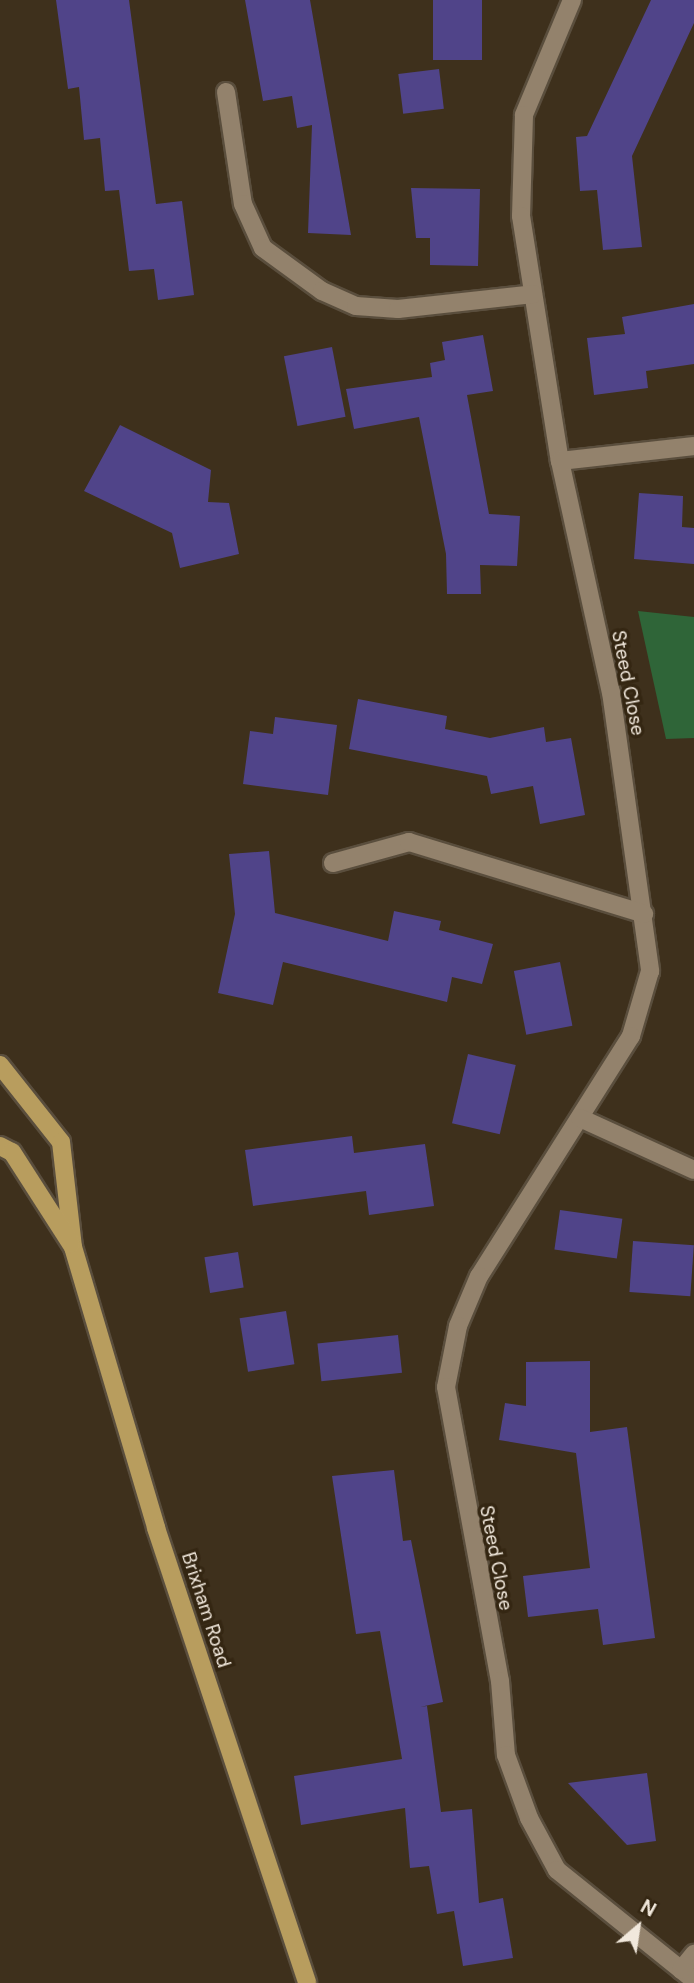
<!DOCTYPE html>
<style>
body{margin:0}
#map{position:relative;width:694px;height:1983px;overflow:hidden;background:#3e301c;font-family:"DM Sans",sans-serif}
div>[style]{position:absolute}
.green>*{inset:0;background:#2f6538}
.building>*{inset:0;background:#504489;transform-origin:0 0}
.roads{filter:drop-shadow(2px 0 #5a4e3d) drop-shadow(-2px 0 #5a4e3d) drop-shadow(0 2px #5a4e3d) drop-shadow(0 -2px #5a4e3d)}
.minor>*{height:18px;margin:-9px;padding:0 9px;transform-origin:9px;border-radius:9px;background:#93826c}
.primary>*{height:18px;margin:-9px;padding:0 9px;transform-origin:9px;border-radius:9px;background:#b89d5e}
span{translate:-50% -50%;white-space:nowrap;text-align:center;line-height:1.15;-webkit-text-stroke:7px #342612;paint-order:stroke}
.street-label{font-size:19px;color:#f1e8dc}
.north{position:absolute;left:603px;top:1892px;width:70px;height:70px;-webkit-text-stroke:5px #342612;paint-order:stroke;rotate:29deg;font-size:19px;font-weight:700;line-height:28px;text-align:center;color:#f1e8dc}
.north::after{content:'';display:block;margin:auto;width:24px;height:32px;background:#f1e8dc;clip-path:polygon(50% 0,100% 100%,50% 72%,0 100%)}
</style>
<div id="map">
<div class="green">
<div style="clip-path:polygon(638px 611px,694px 617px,694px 738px,666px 739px)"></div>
</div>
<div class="building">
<div style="clip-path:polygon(56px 0,129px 0,156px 204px,182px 201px,194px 295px,158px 300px,154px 269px,129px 271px,119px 190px,105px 191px,100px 138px,84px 140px,79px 87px,68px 89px)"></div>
<div style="clip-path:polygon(245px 0,310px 0,351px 235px,308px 233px,312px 125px,297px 128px,292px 96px,263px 101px)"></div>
<div style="left:433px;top:0;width:49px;height:60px"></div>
<div style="clip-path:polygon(651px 0,694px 0,694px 23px,632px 156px,642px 247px,603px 250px,597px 190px,580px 191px,576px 137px,587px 136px)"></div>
<div style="left:439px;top:69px;width:40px;height:41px;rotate:83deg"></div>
<div style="clip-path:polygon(411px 188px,480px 189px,478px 266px,430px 265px,430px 238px,416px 238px)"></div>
<div style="clip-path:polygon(694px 304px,694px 364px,646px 371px,648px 388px,594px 395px,587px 338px,625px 334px,622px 317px)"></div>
<div style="clip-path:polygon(483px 335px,493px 391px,467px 395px,489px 514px,520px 516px,517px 566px,480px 565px,481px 594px,447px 594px,446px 554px,419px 417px,354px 429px,346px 389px,432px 377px,430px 363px,445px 360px,442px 342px)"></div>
<div style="left:332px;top:347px;width:71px;height:49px;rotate:79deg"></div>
<div style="clip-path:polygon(120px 425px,211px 470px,208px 502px,229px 503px,239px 554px,180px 568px,172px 533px,84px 491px)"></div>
<div style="clip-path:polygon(639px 493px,683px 496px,682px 527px,694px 528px,694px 564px,634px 559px)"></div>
<div style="clip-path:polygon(358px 699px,447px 716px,445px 729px,490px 738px,544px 727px,546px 742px,571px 738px,585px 815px,540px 824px,533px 786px,491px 794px,487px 776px,349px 749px)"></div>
<div style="clip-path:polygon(275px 717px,337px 725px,328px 795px,243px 784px,250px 731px,273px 734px)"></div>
<div style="clip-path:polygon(269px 851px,275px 913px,388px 941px,394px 911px,441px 921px,439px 930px,493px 944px,482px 984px,452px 977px,447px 1002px,283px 962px,273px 1005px,218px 993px,235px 914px,229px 854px)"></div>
<div style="left:560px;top:962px;width:65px;height:47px;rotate:79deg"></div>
<div style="left:468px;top:1054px;width:49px;height:71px;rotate:13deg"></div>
<div style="clip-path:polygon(352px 1136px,354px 1153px,425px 1144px,434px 1206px,369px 1215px,366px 1191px,253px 1206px,245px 1150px)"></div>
<div style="left:560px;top:1210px;width:63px;height:40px;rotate:8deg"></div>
<div style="left:633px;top:1241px;width:61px;height:51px;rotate:4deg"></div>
<div style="left:238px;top:1252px;width:36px;height:34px;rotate:81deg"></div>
<div style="left:286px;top:1311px;width:54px;height:47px;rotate:81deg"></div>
<div style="left:398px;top:1335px;width:38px;height:81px;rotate:84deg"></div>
<div style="clip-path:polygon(590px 1361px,590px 1432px,627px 1427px,655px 1638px,603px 1645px,598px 1609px,528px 1617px,523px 1576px,590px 1568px,576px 1453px,499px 1440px,505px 1403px,526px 1406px,526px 1362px)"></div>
<div style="clip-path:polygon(394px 1470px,403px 1541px,411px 1540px,443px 1702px,420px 1707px,427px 1706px,441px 1812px,472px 1809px,479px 1903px,503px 1898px,513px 1958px,463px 1966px,454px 1911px,437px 1914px,429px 1866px,410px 1868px,405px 1808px,301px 1825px,294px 1776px,402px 1759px,380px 1631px,356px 1634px,332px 1476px)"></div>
<div style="clip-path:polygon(647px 1773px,656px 1841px,627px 1845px,568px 1783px)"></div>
</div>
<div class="roads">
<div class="minor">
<div style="left:572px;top:0;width:125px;rotate:112.7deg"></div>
<div style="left:524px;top:115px;width:101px;rotate:91.7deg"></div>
<div style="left:521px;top:216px;width:248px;rotate:81deg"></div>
<div style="left:560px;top:461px;width:237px;rotate:77.6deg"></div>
<div style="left:611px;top:692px;width:282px;rotate:82deg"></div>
<div style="left:650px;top:971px;width:68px;rotate:106.3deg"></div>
<div style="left:631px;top:1036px;width:284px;rotate:122.3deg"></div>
<div style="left:479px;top:1276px;width:54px;rotate:112.8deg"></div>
<div style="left:458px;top:1326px;width:62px;rotate:101.1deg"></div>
<div style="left:446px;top:1387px;width:299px;rotate:79.6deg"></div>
<div style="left:500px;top:1681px;width:74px;rotate:85.4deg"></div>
<div style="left:506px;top:1755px;width:67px;rotate:69.9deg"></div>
<div style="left:529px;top:1818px;width:59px;rotate:61.7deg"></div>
<div style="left:557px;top:1870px;width:176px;rotate:38.8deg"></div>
<div style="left:226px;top:92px;width:113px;rotate:81.4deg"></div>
<div style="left:243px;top:204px;width:48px;rotate:65.6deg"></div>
<div style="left:263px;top:248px;width:73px;rotate:36.1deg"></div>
<div style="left:322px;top:291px;width:37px;rotate:24deg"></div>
<div style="left:356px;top:306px;width:42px;rotate:4.1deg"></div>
<div style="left:398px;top:309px;width:136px;rotate:-6.3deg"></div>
<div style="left:560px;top:461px;width:135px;rotate:-6.4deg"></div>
<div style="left:333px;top:863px;width:79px;rotate:-15.4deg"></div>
<div style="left:409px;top:842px;width:246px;rotate:17deg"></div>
<div style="left:580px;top:1118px;width:125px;rotate:24.5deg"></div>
<div style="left:681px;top:1970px;width:21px;rotate:-51deg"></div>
</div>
<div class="primary">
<div style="left:0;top:1065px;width:98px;rotate:51.6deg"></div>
<div style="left:61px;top:1142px;width:106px;rotate:83.5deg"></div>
<div style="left:73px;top:1247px;width:293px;rotate:73.5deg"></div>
<div style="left:156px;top:1528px;width:479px;rotate:71.6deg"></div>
<div style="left:0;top:1146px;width:13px;rotate:27deg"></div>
<div style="left:12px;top:1152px;width:109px;rotate:57.3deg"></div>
</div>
</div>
<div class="street-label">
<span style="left:628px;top:683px;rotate:79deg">Steed Close</span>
<span style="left:496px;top:1558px;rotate:79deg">Steed Close</span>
<span style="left:206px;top:1610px;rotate:72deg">Brixham Road</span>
</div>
<div class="north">N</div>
</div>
